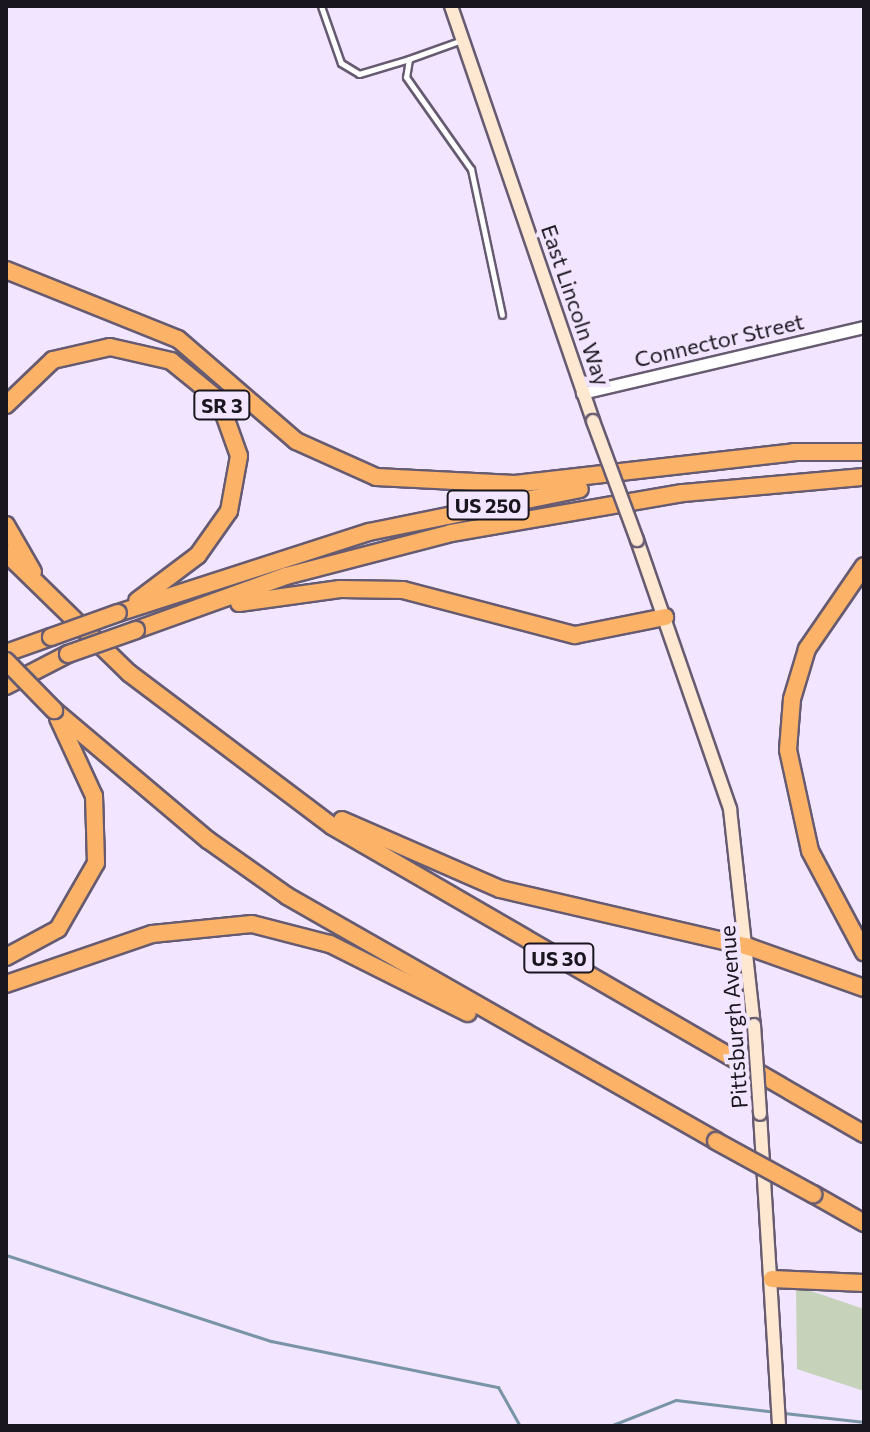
<!DOCTYPE html>
<style>
body{margin:0}
#map{position:relative;width:870px;height:1432px;overflow:hidden;background:#f1e5ff;font-family:Commissioner,sans-serif}
div>[style]{position:absolute}
.green>*{inset:0;background:#c6d2ba}
.stream>*{height:3px;margin:-1.5px;padding:0 1.5px;transform-origin:1.5px;border-radius:1.5px;background:#7994a7}
.roads{filter:drop-shadow(2px 0 #665b71) drop-shadow(-2px 0 #665b71) drop-shadow(0 2px #665b71) drop-shadow(0 -2px #665b71)}
.service>*{height:5px;margin:-2.5px;padding:0 2.5px;transform-origin:2.5px;border-radius:2.5px;background:#fff}
.tertiary>*{height:11px;margin:-5.5px;padding:0 5.5px;transform-origin:5.5px;border-radius:5.5px;background:#fff}
.secondary>*{height:12px;margin:-6px;padding:0 6px;transform-origin:6px;border-radius:6px;background:#fee8d2}
.motorway>*{height:16px;margin:-8px;padding:0 8px;transform-origin:8px;border-radius:8px;background:#fcb368}
.bridges{filter:drop-shadow(2px 0 #665b71) drop-shadow(-2px 0 #665b71) drop-shadow(0 2px #665b71) drop-shadow(0 -2px #665b71)}
.secondary-bridge>*{height:12px;margin:-6px;padding:0 6px;transform-origin:6px;border-radius:6px;background:#fee8d2}
.motorway-bridge>*{height:16px;margin:-8px;padding:0 8px;transform-origin:8px;border-radius:8px;background:#fcb368}
span{translate:-50% -50%;white-space:nowrap;text-align:center;line-height:1.15;-webkit-text-stroke:8px #f1e5ff;paint-order:stroke}
.shield-label span{padding:2px 6px;background:#f1e5ff;border:2px solid;border-radius:6px;-webkit-text-stroke-width:0}
.shield-label{font-size:20px;color:#1a161f;font-weight:700}
.street-label{font-size:22px;color:#1a161f}
.frame{position:absolute;inset:0;border:8px solid #1a161f;pointer-events:none}
</style>
<div id="map">
<div class="green">
<div style="clip-path:polygon(796px 1286px,864px 1309px,864px 1391px,797px 1369px)"></div>
</div>
<div class="stream">
<div style="left:6px;top:1255px;width:279px;rotate:18deg"></div>
<div style="left:271px;top:1341px;width:232px;rotate:11.5deg"></div>
<div style="left:498px;top:1387px;width:45px;rotate:60.6deg"></div>
<div style="left:784px;top:1413px;width:81px;rotate:6.4deg"></div>
<div style="left:610px;top:1426px;width:71px;rotate:-21.5deg"></div>
<div style="left:676px;top:1400px;width:101px;rotate:6.8deg"></div>
</div>
<div class="roads">
<div class="service">
<div style="left:321px;top:6px;width:60px;rotate:70.7deg"></div>
<div style="left:341px;top:63px;width:21px;rotate:31deg"></div>
<div style="left:359px;top:74px;width:52px;rotate:-16.7deg"></div>
<div style="left:462px;top:40px;width:56px;rotate:160.3deg"></div>
<div style="left:409px;top:59px;width:18px;rotate:99deg"></div>
<div style="left:406px;top:77px;width:113px;rotate:54.8deg"></div>
<div style="left:471px;top:169px;width:149px;rotate:78deg"></div>
</div>
<div class="tertiary">
<div style="left:582px;top:393px;width:290px;rotate:-13.2deg"></div>
</div>
<div class="secondary">
<div style="left:451px;top:6px;width:439px;rotate:71.1deg"></div>
<div style="left:637px;top:540px;width:285px;rotate:70.9deg"></div>
<div style="left:730px;top:809px;width:217px;rotate:83.7deg"></div>
<div style="left:760px;top:1114px;width:313px;rotate:86.5deg"></div>
</div>
<div class="motorway">
<div style="left:6px;top:270px;width:185px;rotate:21.9deg"></div>
<div style="left:178px;top:339px;width:156px;rotate:40.8deg"></div>
<div style="left:296px;top:441px;width:88px;rotate:24.2deg"></div>
<div style="left:376px;top:477px;width:139px;rotate:2.9deg"></div>
<div style="left:515px;top:484px;width:281px;rotate:-6.5deg"></div>
<div style="left:794px;top:452px;width:70px"></div>
<div style="left:6px;top:405px;width:65px;rotate:-43.8deg"></div>
<div style="left:53px;top:360px;width:58px;rotate:-12.8deg"></div>
<div style="left:110px;top:347px;width:63px;rotate:12.9deg"></div>
<div style="left:171px;top:361px;width:62px;rotate:39.1deg"></div>
<div style="left:219px;top:400px;width:59px;rotate:70.3deg"></div>
<div style="left:239px;top:456px;width:56px;rotate:100.3deg"></div>
<div style="left:229px;top:511px;width:54px;rotate:125.2deg"></div>
<div style="left:198px;top:555px;width:76px;rotate:143deg"></div>
<div style="left:6px;top:525px;width:54px;rotate:60.1deg"></div>
<div style="left:6px;top:553px;width:172px;rotate:44.3deg"></div>
<div style="left:129px;top:673px;width:254px;rotate:37deg"></div>
<div style="left:332px;top:826px;width:615px;rotate:30.07deg"></div>
<div style="left:864px;top:566px;width:101px;rotate:124.5deg"></div>
<div style="left:807px;top:649px;width:52px;rotate:106.7deg"></div>
<div style="left:792px;top:699px;width:51px;rotate:94.5deg"></div>
<div style="left:788px;top:750px;width:103px;rotate:77.7deg"></div>
<div style="left:810px;top:851px;width:115px;rotate:61.9deg"></div>
<div style="left:239px;top:603px;width:102px;rotate:-7.9deg"></div>
<div style="left:340px;top:589px;width:63px;rotate:0.9deg"></div>
<div style="left:403px;top:590px;width:178px;rotate:14.7deg"></div>
<div style="left:575px;top:635px;width:92px;rotate:-11.3deg"></div>
<div style="left:118px;top:613px;width:264px;rotate:-17.9deg"></div>
<div style="left:369px;top:532px;width:215px;rotate:-11.5deg"></div>
<div style="left:136px;top:630px;width:159px;rotate:-19.8deg"></div>
<div style="left:286px;top:576px;width:171px;rotate:-14.6deg"></div>
<div style="left:451px;top:533px;width:235px;rotate:-9.8deg"></div>
<div style="left:683px;top:493px;width:182px;rotate:-5.1deg"></div>
<div style="left:6px;top:653px;width:48px;rotate:-19.6deg"></div>
<div style="left:6px;top:686px;width:70px;rotate:-27.3deg"></div>
<div style="left:54px;top:710px;width:202px;rotate:40.2deg"></div>
<div style="left:208px;top:840px;width:97px;rotate:35.3deg"></div>
<div style="left:287px;top:896px;width:494px;rotate:29.7deg"></div>
<div style="left:342px;top:820px;width:172px;rotate:23.6deg"></div>
<div style="left:500px;top:889px;width:256px;rotate:13.1deg"></div>
<div style="left:749px;top:947px;width:122px;rotate:19.6deg"></div>
<div style="left:6px;top:957px;width:59px;rotate:-28.3deg"></div>
<div style="left:58px;top:929px;width:76px;rotate:-60.1deg"></div>
<div style="left:96px;top:863px;width:67px;rotate:-91.7deg"></div>
<div style="left:94px;top:796px;width:86px;rotate:-114.8deg"></div>
<div style="left:6px;top:984px;width:154px;rotate:-18.9deg"></div>
<div style="left:152px;top:934px;width:100px;rotate:-5.7deg"></div>
<div style="left:252px;top:924px;width:81px;rotate:14.4deg"></div>
<div style="left:330px;top:944px;width:154px;rotate:26.6deg"></div>
<div style="left:813px;top:1194px;width:59px;rotate:29.6deg"></div>
<div style="left:772px;top:1279px;width:92px;rotate:2.5deg"></div>
</div>
</div>
<div class="bridges">
<div class="secondary-bridge">
<div style="left:593px;top:421px;width:127px;rotate:69.7deg"></div>
<div style="left:754px;top:1025px;width:89px;rotate:86.1deg"></div>
</div>
<div class="motorway-bridge">
<div style="left:51px;top:637px;width:71px;rotate:-19.7deg"></div>
<div style="left:68px;top:654px;width:72px;rotate:-19.4deg"></div>
<div style="left:6px;top:661px;width:69px;rotate:45.6deg"></div>
<div style="left:716px;top:1141px;width:111px;rotate:28.7deg"></div>
</div>
</div>
<div class="shield-label">
<span style="left:222px;top:405px">SR 3</span>
<span style="left:488px;top:505px">US 250</span>
<span style="left:559px;top:958px">US 30</span>
</div>
<div class="street-label">
<span style="left:576px;top:305px;rotate:71deg">East Lincoln Way</span>
<span style="left:719px;top:340px;rotate:-13deg">Connector Street</span>
<span style="left:733px;top:1017px;rotate:-94deg">Pittsburgh Avenue</span>
</div>
<div class="frame"></div>
</div>
